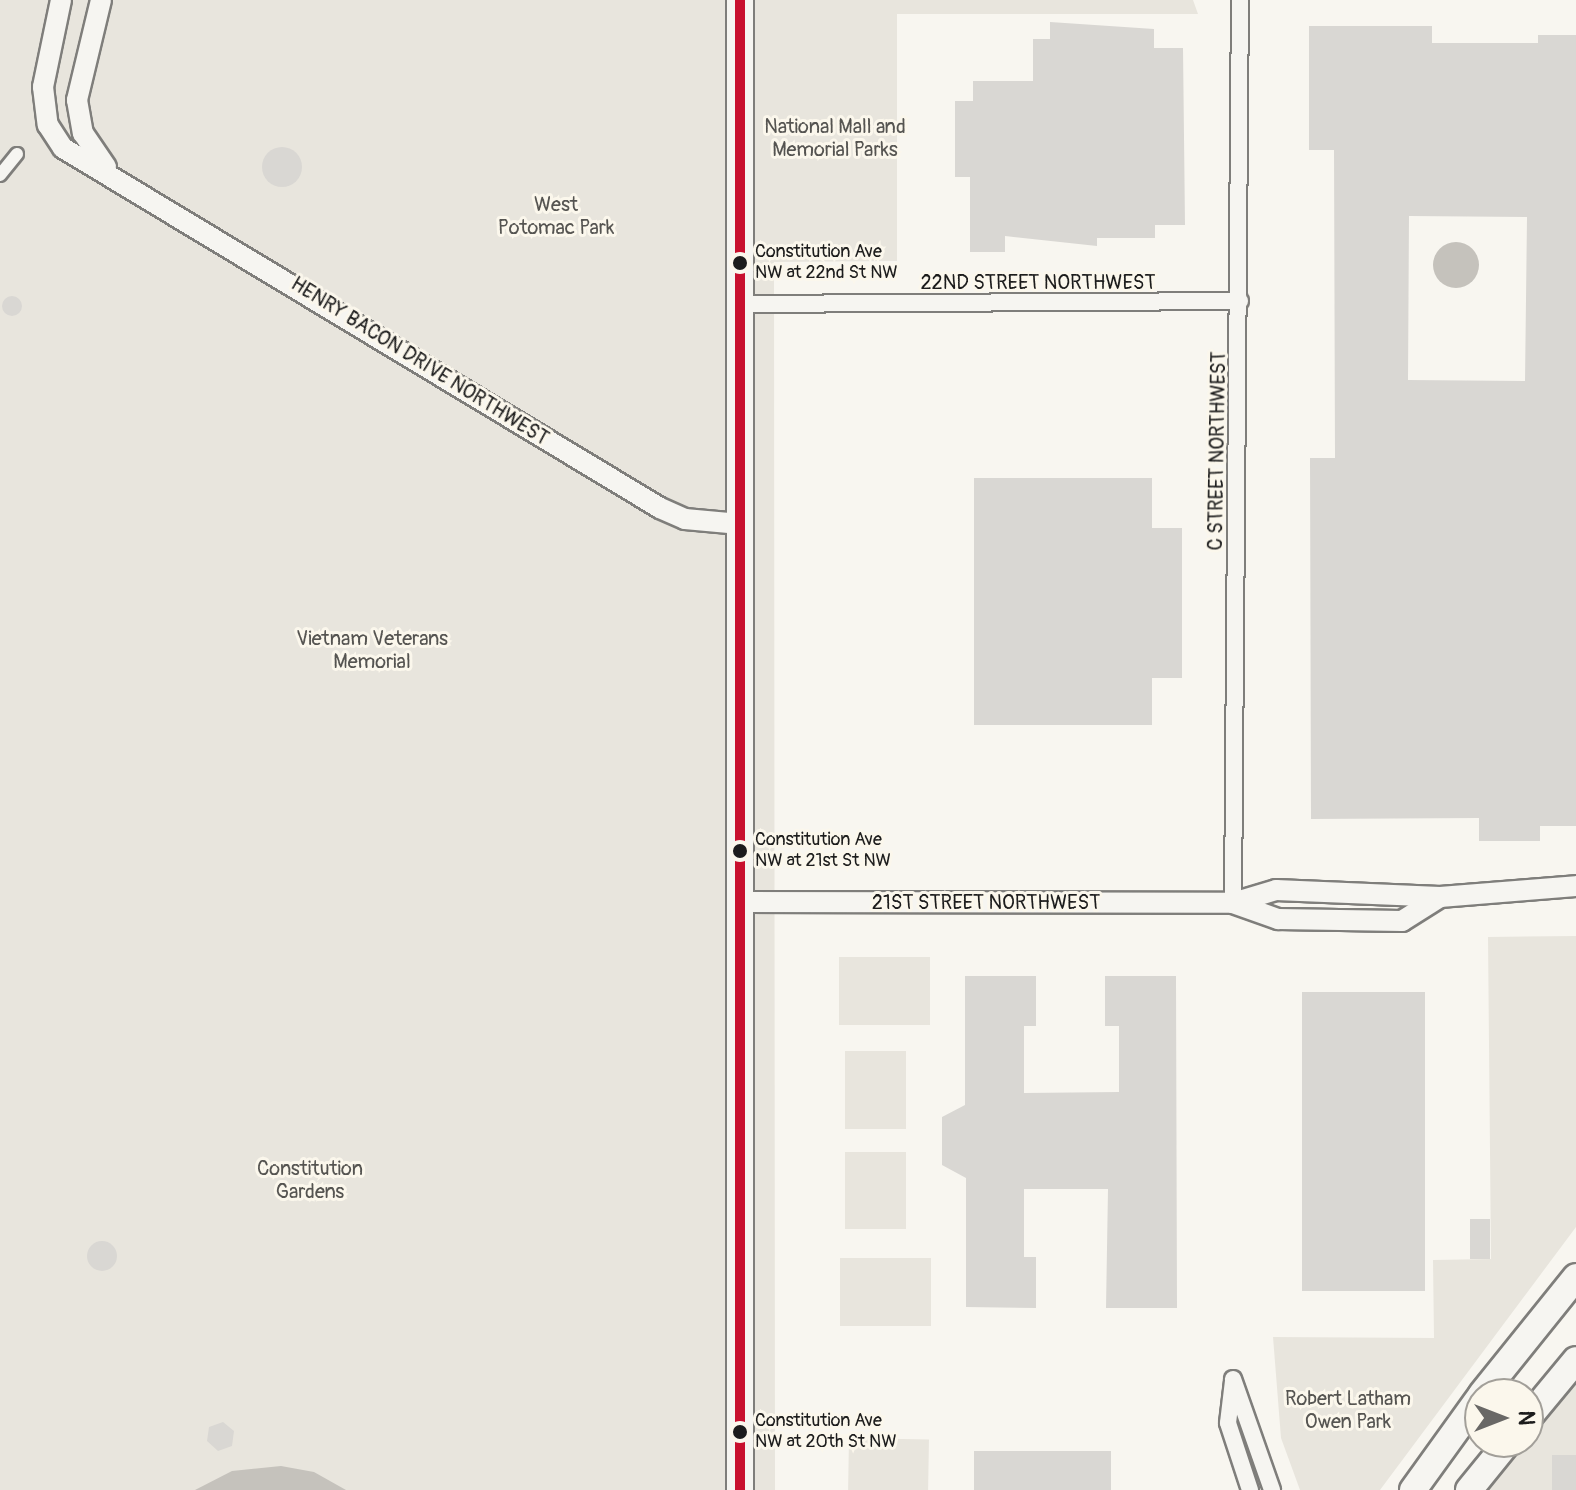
<!DOCTYPE html>
<style>
body{margin:0}
#map{position:relative;width:1576px;height:1490px;overflow:hidden;background:#f8f6f0;font-family:Pangolin,sans-serif}
div>[style]{position:absolute}
.built>*{inset:0;background:#e8e5dd;transform-origin:0 0}
.water>*{inset:0;background:#c5c2bc}
.round{border-radius:50%}
.building>*{inset:0;background:#d9d7d3;transform-origin:0 0}
.roads{filter:drop-shadow(2px 0 #7f7e7b) drop-shadow(-2px 0 #7f7e7b) drop-shadow(0 2px #7f7e7b) drop-shadow(0 -2px #7f7e7b)}
.pedestrian>*{height:12px;margin:-6px;padding:0 6px;transform-origin:6px;border-radius:6px;background:#f6f5f1}
.minor>*{height:16px;margin:-8px;padding:0 8px;transform-origin:8px;border-radius:8px;background:#f6f5f1}
.tertiary>*{height:20px;margin:-10px;padding:0 10px;transform-origin:10px;border-radius:10px;background:#f6f5f1}
.primary>*{height:26px;margin:-13px;padding:0 13px;transform-origin:13px;border-radius:13px;background:#f6f5f1}
.trunk>*{height:26px;margin:-13px;padding:0 13px;transform-origin:13px;border-radius:13px;background:#f6f5f1}
.bus-1>*{height:10px;margin:-5px;padding:0 5px;transform-origin:5px;border-radius:5px;background:#c8102e}
.dots>*{width:22px;height:22px;translate:-50% -50%;box-sizing:border-box;border:4px solid #fbf7ec;border-radius:50%}
span{translate:-50% -50%;white-space:nowrap;text-align:center;line-height:1.15;-webkit-text-stroke:6px #fbf7ec;paint-order:stroke}
.bus-label{font-size:18px;color:#1c1c1c}
.left{translate:0 -50%;text-align:left}
.park-label{font-size:20px;color:#555451}
.street-label{font-size:20px;color:#1c1c1c}
.north{position:absolute;left:1464px;top:1378px;width:80px;height:80px;box-sizing:border-box;background:#fbf7ec;border:2px solid #a29f99;border-radius:50%;rotate:90deg;font-size:22px;font-weight:700;line-height:32px;text-align:center;color:#1c1c1c}
.north::after{content:'';display:block;margin:auto;width:28px;height:36px;background:#696866;clip-path:polygon(50% 0,100% 100%,50% 72%,0 100%)}
</style>
<div id="map">
<div class="built">
<div style="clip-path:polygon(0 0,1193px 0,1198px 14px,897px 14px,897px 261px,774px 262px,775px 1490px,0 1490px)"></div>
<div style="clip-path:polygon(1576px 936px,1576px 1227px,1380px 1490px,1300px 1490px,1281px 1438px,1273px 1337px,1434px 1338px,1433px 1260px,1491px 1259px,1488px 937px)"></div>
<div style="left:839px;top:957px;width:91px;height:68px"></div>
<div style="left:845px;top:1051px;width:61px;height:78px"></div>
<div style="left:845px;top:1152px;width:61px;height:77px"></div>
<div style="left:840px;top:1258px;width:91px;height:68px"></div>
<div style="clip-path:polygon(1576px 1360px,1576px 1490px,1469px 1490px,1508px 1442px,1528px 1442px,1528px 1418px)"></div>
<div style="left:849px;top:1438px;width:80px;height:52px;rotate:1deg"></div>
</div>
<div class="water">
<div class="round" style="left:1433px;top:242px;width:46px;height:46px"></div>
<div style="clip-path:polygon(281px 1466px,314px 1472px,346px 1490px,195px 1490px,232px 1471px)"></div>
</div>
<div class="building">
<div style="clip-path:polygon(1050px 22px,1154px 29px,1154px 48px,1183px 48px,1185px 225px,1155px 225px,1155px 238px,1097px 238px,1097px 246px,1005px 236px,1005px 252px,970px 252px,970px 177px,955px 177px,955px 101px,973px 101px,973px 81px,1033px 81px,1033px 39px,1050px 39px)"></div>
<div style="clip-path:polygon(evenodd,1309px 26px,1432px 26px,1432px 43px,1538px 43px,1538px 35px,1576px 35px,1576px 826px,1540px 826px,1540px 841px,1479px 841px,1479px 818px,1311px 819px,1310px 458px,1335px 458px,1334px 150px,1309px 150px,1309px 26px,1409px 216px,1527px 217px,1525px 381px,1408px 380px,1409px 216px)"></div>
<div class="round" style="left:262px;top:147px;width:40px;height:40px"></div>
<div class="round" style="left:2px;top:296px;width:20px;height:20px"></div>
<div style="clip-path:polygon(974px 478px,1152px 478px,1152px 528px,1182px 528px,1182px 678px,1152px 678px,1152px 725px,974px 725px)"></div>
<div style="clip-path:polygon(965px 976px,1036px 976px,1036px 1026px,1024px 1026px,1024px 1093px,1119px 1092px,1119px 1026px,1105px 1026px,1105px 976px,1176px 976px,1177px 1308px,1106px 1308px,1108px 1189px,1024px 1189px,1024px 1257px,1036px 1257px,1036px 1308px,966px 1307px,966px 1178px,942px 1165px,942px 1117px,965px 1105px)"></div>
<div style="left:1302px;top:992px;width:123px;height:299px"></div>
<div style="left:1470px;top:1219px;width:20px;height:40px"></div>
<div class="round" style="left:87px;top:1241px;width:30px;height:30px"></div>
<div style="clip-path:polygon(223px 1422px,234px 1431px,232px 1446px,218px 1451px,207px 1441px,209px 1427px)"></div>
<div style="left:974px;top:1451px;width:137px;height:39px"></div>
<div style="left:1552px;top:1455px;width:24px;height:35px"></div>
</div>
<div class="roads">
<div class="pedestrian">
<div style="left:0;top:175px;width:27px;rotate:-51deg"></div>
</div>
<div class="minor">
<div style="left:740px;top:304px;width:500px;rotate:-0.34deg"></div>
<div style="left:1233px;top:903px;width:903px;rotate:-89.56deg"></div>
<div style="left:1233px;top:1379px;width:118px;rotate:70.6deg"></div>
<div style="left:1233px;top:1381px;width:42px;rotate:96.8deg"></div>
<div style="left:1228px;top:1423px;width:71px;rotate:71.8deg"></div>
</div>
<div class="tertiary">
<div style="left:61px;top:0;width:89px;rotate:101.7deg"></div>
<div style="left:43px;top:87px;width:38px;rotate:83deg"></div>
<div style="left:48px;top:125px;width:27px;rotate:57deg"></div>
<div style="left:63px;top:148px;width:697px;rotate:31.09deg"></div>
<div style="left:660px;top:508px;width:27px;rotate:24deg"></div>
<div style="left:685px;top:519px;width:55px;rotate:5.2deg"></div>
<div style="left:101px;top:0;width:103px;rotate:103.5deg"></div>
<div style="left:77px;top:100px;width:34px;rotate:80deg"></div>
<div style="left:83px;top:133px;width:41px;rotate:55.9deg"></div>
<div style="left:740px;top:902px;width:493px;rotate:0.1deg"></div>
<div style="left:1233px;top:903px;width:45px;rotate:-16.8deg"></div>
<div style="left:1276px;top:890px;width:164px;rotate:2.4deg"></div>
<div style="left:1440px;top:897px;width:136px;rotate:-4.6deg"></div>
<div style="left:1233px;top:903px;width:48px;rotate:19.6deg"></div>
<div style="left:1278px;top:919px;width:124px;rotate:0.9deg"></div>
<div style="left:1402px;top:921px;width:45px;rotate:-32.3deg"></div>
</div>
<div class="primary">
<div style="left:1482px;top:1394px;width:150px;rotate:-51.2deg"></div>
<div style="left:1528px;top:1418px;width:75px;rotate:-50.4deg"></div>
<div style="left:1413px;top:1490px;width:115px;rotate:-54.2deg"></div>
<div style="left:1469px;top:1490px;width:62px;rotate:-50.9deg"></div>
</div>
<div class="trunk">
<div style="left:740px;top:1490px;width:1490px;rotate:-90deg"></div>
</div>
</div>
<div class="bus-1">
<div style="left:740px;top:0;width:1490px;rotate:90deg"></div>
</div>
<div class="dots">
<div style="left:740px;top:263px;background:#1c1c1c"></div>
<div style="left:740px;top:851px;background:#1c1c1c"></div>
<div style="left:740px;top:1432px;background:#1c1c1c"></div>
</div>
<div class="bus-label">
<span class="left" style="left:755px;top:263px">Constitution Ave<br>NW at 22nd St NW</span>
<span class="left" style="left:755px;top:851px">Constitution Ave<br>NW at 21st St NW</span>
<span class="left" style="left:755px;top:1432px">Constitution Ave<br>NW at 20th St NW</span>
</div>
<div class="park-label">
<span style="left:835px;top:138px">National Mall and<br>Memorial Parks</span>
<span style="left:556px;top:216px">West<br>Potomac Park</span>
<span style="left:372px;top:650px">Vietnam Veterans<br>Memorial</span>
<span style="left:310px;top:1180px">Constitution<br>Gardens</span>
<span style="left:1348px;top:1410px">Robert Latham<br>Owen Park</span>
</div>
<div class="street-label">
<span style="left:1038px;top:282px">22ND STREET NORTHWEST</span>
<span style="left:420px;top:361px;rotate:32deg">HENRY BACON DRIVE NORTHWEST</span>
<span style="left:1217px;top:451px;rotate:-89deg">C STREET NORTHWEST</span>
<span style="left:986px;top:902px">21ST STREET NORTHWEST</span>
</div>
<div class="north">N</div>
</div>
